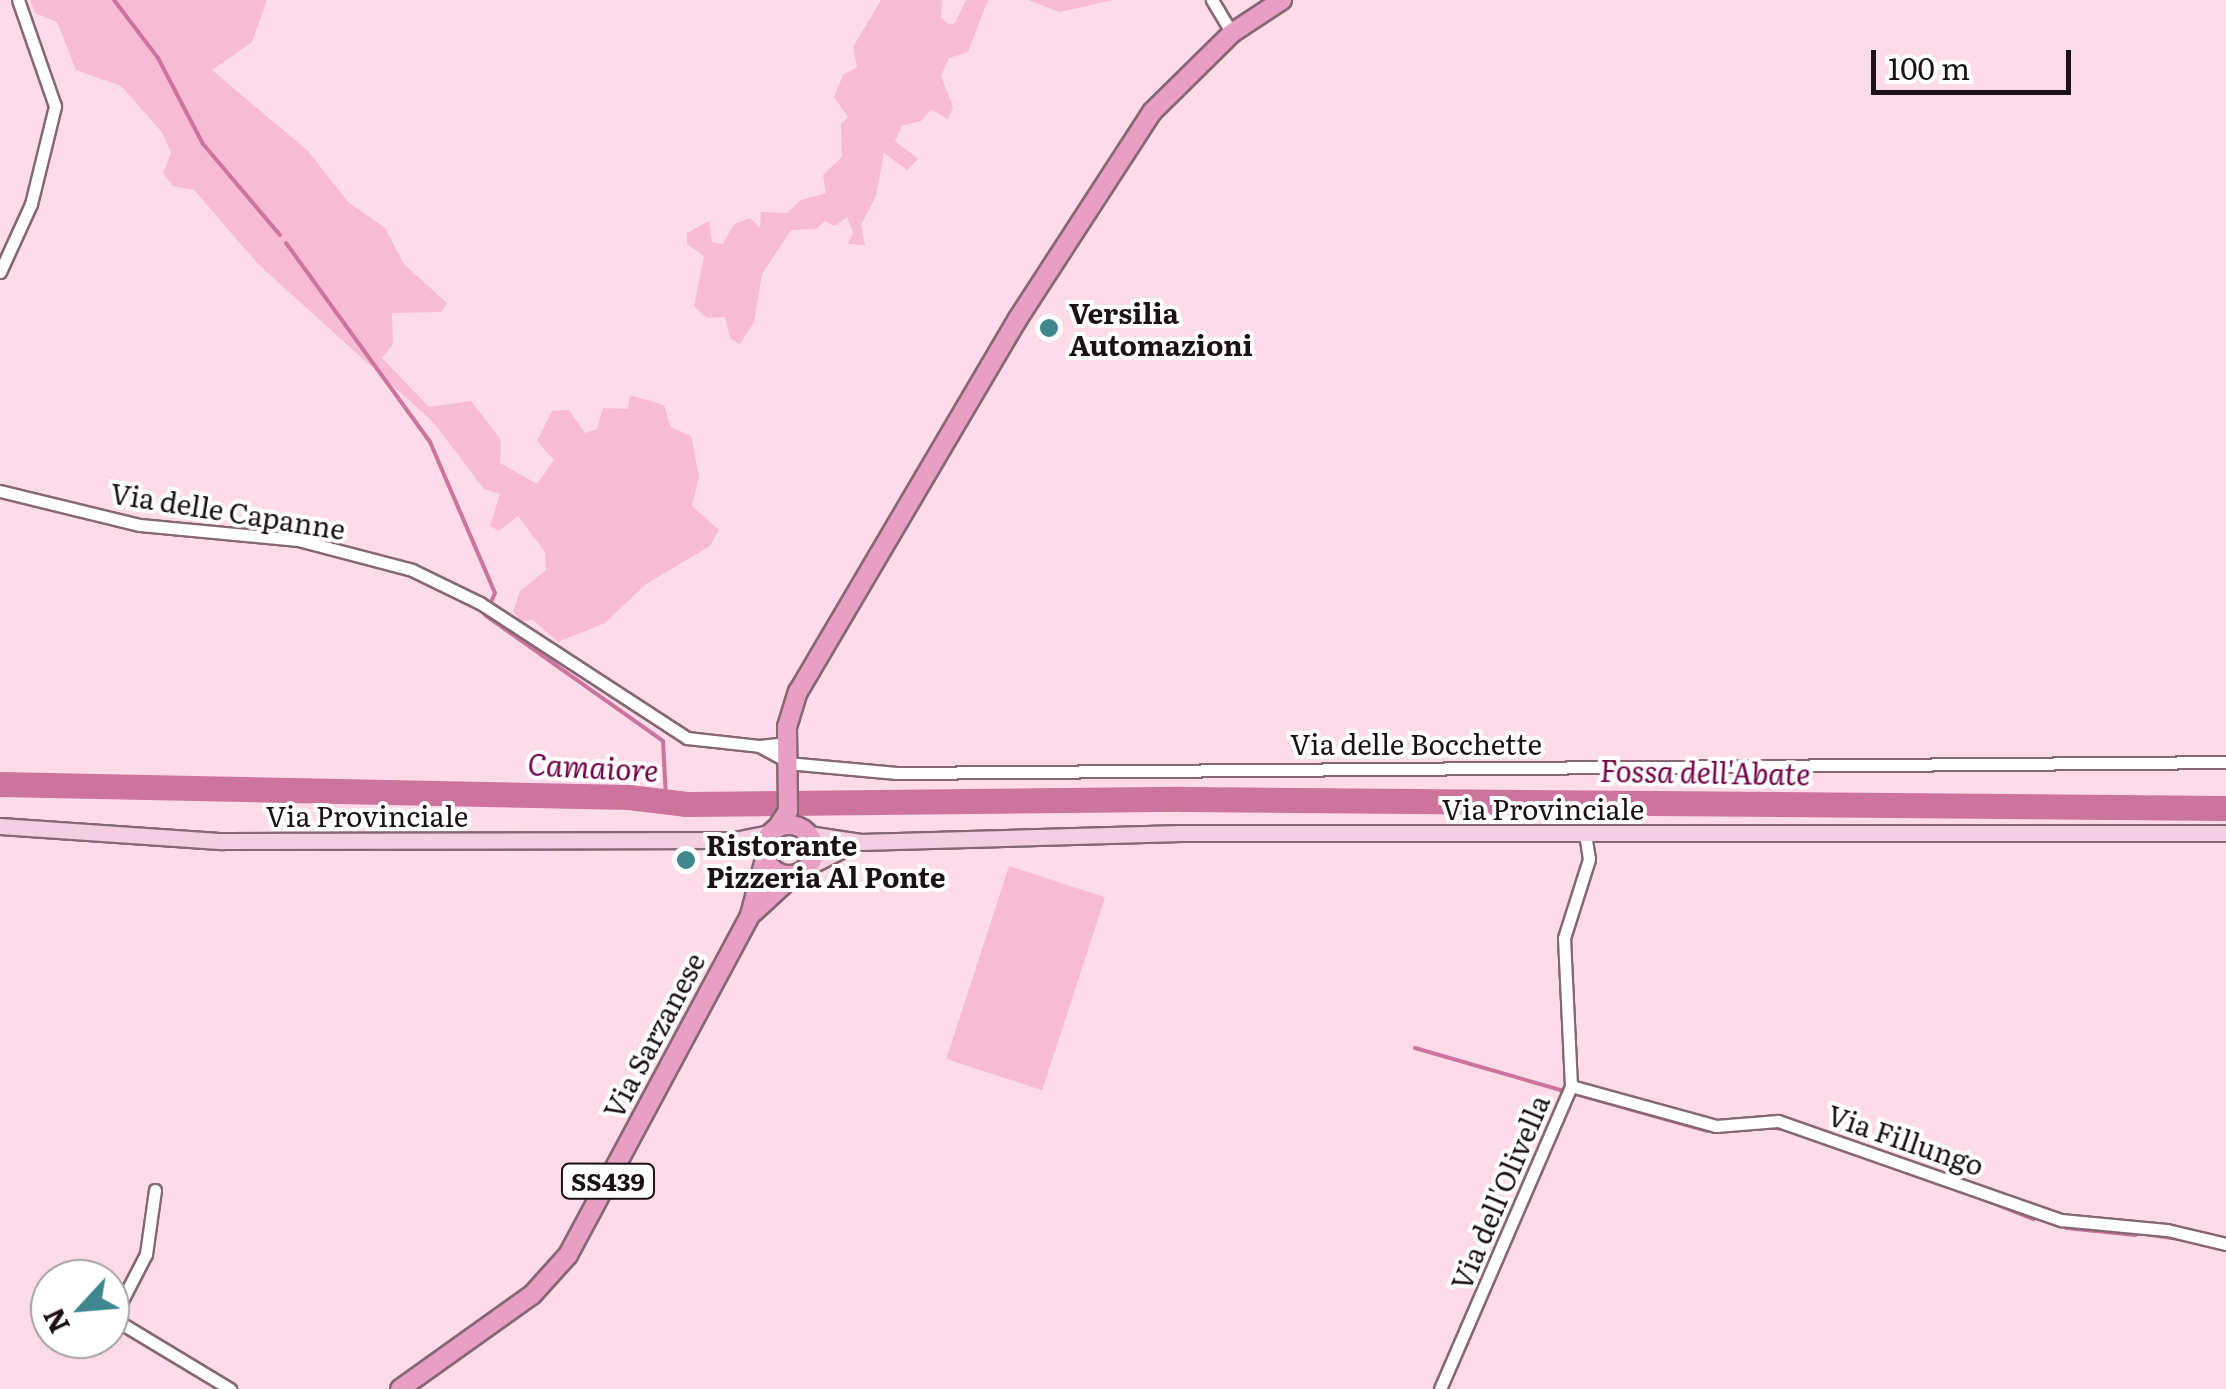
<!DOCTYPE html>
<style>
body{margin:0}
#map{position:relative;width:2226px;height:1389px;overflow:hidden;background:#fddbe9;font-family:Literata,serif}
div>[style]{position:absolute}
.green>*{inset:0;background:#f8bbd4;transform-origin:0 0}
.stream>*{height:4px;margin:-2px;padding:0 2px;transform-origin:2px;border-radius:2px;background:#cd749c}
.river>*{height:25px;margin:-12.5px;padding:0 12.5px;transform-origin:12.5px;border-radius:12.5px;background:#cd749c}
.roads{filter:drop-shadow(2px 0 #856873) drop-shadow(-2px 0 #856873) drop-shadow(0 2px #856873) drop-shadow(0 -2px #856873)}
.street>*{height:11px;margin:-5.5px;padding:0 5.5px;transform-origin:5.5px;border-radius:5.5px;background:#fff}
.secondary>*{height:15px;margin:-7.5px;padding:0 7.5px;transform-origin:7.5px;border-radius:7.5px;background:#f4cfe1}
.primary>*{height:18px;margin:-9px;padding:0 9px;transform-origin:9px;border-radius:9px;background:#e99ec3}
.primary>.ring{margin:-9px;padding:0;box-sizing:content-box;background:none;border:18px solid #e99ec3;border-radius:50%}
.dots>*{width:28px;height:28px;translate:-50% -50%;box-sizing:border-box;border:5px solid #fff;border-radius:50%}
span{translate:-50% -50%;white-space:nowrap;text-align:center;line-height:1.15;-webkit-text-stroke:8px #fff;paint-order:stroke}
.shield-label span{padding:2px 8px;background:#fff;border:2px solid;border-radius:8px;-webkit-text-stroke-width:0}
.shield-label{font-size:25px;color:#1c1116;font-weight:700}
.poi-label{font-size:28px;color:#1c1116;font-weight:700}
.left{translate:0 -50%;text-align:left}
.street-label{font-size:28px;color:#1c1116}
.water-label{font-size:30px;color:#720045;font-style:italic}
.north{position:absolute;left:30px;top:1259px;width:100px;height:100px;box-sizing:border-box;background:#fff;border:2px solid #a4a0a2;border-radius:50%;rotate:244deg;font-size:28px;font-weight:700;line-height:40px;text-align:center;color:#1c1116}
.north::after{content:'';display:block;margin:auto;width:35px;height:45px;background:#3f878d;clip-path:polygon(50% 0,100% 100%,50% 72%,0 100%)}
.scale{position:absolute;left:1871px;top:50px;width:200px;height:45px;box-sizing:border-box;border:5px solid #1c1116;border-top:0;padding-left:12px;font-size:30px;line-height:35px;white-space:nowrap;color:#1c1116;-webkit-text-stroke:8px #fff;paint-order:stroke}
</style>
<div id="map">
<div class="green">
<div style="clip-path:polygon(30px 0,267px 0,252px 42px,212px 70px,308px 151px,348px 202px,385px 228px,404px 264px,447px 303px,441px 312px,392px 313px,393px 344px,382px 358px,429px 407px,471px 401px,501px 440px,500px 463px,537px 484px,554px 460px,537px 441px,552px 411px,569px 410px,585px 433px,597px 429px,603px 408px,628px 409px,630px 395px,664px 405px,671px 427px,691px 436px,699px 476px,692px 506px,719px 530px,710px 546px,646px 584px,605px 623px,558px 642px,533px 620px,521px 621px,513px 612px,520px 591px,546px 570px,545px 552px,518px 516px,499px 531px,490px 526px,500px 494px,484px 489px,433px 422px,259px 265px,194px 190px,173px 186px,163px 173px,171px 153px,162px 132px,121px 86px,76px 70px,57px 22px,35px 13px)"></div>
<div style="clip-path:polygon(881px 0,942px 0,941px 17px,948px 24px,955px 23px,966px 0,988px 0,968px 52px,949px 58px,941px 76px,953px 107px,948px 119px,931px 110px,921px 121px,902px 126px,895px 141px,918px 159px,907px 170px,884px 153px,876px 196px,861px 225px,865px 245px,848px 244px,853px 232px,847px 217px,835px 226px,825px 221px,816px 229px,791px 230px,762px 274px,754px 322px,740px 344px,730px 338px,725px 317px,707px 318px,694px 306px,704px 256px,687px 244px,687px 233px,709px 221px,712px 242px,723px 244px,734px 224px,750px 218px,760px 227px,761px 212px,787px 213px,801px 200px,826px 193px,823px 175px,842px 157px,841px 124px,848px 117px,834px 97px,843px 75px,857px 67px,853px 47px)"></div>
<div style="clip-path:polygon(1028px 0,1112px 0,1060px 12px)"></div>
<div style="left:1009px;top:866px;width:101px;height:203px;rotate:18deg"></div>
</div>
<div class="stream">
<div style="left:114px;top:0;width:73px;rotate:52.8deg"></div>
<div style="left:158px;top:58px;width:97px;rotate:62.4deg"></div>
<div style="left:203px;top:144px;width:119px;rotate:49.8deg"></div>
<div style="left:286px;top:243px;width:246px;rotate:54.1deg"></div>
<div style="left:430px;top:442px;width:164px;rotate:66.7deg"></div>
<div style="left:495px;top:593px;width:24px;rotate:114deg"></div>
<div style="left:485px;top:615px;width:218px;rotate:35.3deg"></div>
<div style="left:663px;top:741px;width:58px;rotate:87deg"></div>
<div style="left:1415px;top:1048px;width:155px;rotate:16.1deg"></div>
<div style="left:1572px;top:1093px;width:140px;rotate:15.7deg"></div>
<div style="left:1767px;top:1127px;width:15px;rotate:8deg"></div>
<div style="left:1973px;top:1195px;width:65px;rotate:21.8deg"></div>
<div style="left:2066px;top:1228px;width:70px;rotate:5.7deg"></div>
<div style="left:2151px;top:1235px;width:36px;rotate:8deg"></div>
</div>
<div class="river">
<div style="left:0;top:784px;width:629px;rotate:1.18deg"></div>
<div style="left:629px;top:797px;width:58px;rotate:6.9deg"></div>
<div style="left:687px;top:804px;width:496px;rotate:-0.6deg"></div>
<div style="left:1183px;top:799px;width:1043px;rotate:0.49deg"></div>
</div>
<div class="roads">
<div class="street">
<div style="left:1212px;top:0;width:39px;rotate:59deg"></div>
<div style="left:0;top:272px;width:75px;rotate:-65.5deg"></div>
<div style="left:31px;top:204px;width:101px;rotate:-76.2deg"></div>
<div style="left:55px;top:106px;width:112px;rotate:-109.2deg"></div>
<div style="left:0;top:491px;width:144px;rotate:13.7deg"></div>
<div style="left:140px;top:525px;width:159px;rotate:5.4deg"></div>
<div style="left:298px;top:540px;width:118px;rotate:14.7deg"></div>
<div style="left:412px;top:570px;width:76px;rotate:25.9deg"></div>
<div style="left:480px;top:603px;width:247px;rotate:33.1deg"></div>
<div style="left:687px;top:738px;width:72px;rotate:6.3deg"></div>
<div style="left:787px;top:743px;width:28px;rotate:174deg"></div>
<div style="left:759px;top:746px;width:32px;rotate:28deg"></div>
<div style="left:787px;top:763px;width:110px;rotate:5.2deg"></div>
<div style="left:897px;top:773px;width:1329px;rotate:-0.47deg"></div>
<div style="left:1571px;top:1086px;width:150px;rotate:15.4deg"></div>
<div style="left:1716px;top:1126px;width:62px;rotate:-4.6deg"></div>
<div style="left:1778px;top:1121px;width:300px;rotate:19.3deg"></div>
<div style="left:2061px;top:1220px;width:106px;rotate:5.4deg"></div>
<div style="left:2167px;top:1230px;width:61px;rotate:13.3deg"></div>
<div style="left:155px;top:1190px;width:65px;rotate:98deg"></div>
<div style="left:146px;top:1254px;width:65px;rotate:117.3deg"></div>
<div style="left:116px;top:1312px;width:10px;rotate:73deg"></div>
<div style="left:119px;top:1322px;width:130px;rotate:31.1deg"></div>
<div style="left:1440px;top:1389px;width:330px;rotate:-66.6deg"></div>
<div style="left:1571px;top:1086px;width:148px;rotate:-92.7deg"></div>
<div style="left:1564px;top:938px;width:83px;rotate:-72.4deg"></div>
<div style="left:1589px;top:859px;width:26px;rotate:-99deg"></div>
</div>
<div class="secondary">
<div style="left:0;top:826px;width:223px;rotate:3.9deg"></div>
<div style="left:222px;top:841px;width:512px;rotate:-0.11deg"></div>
<div style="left:734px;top:840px;width:37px;rotate:-11deg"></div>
<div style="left:808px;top:834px;width:53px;rotate:8.7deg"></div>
<div style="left:860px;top:842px;width:321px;rotate:-1.6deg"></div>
<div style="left:1181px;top:833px;width:1045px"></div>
<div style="left:808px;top:867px;width:48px;rotate:-27.1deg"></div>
</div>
<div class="primary">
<div class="ring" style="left:764px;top:825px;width:32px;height:32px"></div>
<div style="left:777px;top:828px;width:20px;rotate:-57deg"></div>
<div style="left:788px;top:811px;width:84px;rotate:-90.7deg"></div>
<div style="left:787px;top:727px;width:37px;rotate:-73deg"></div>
<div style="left:798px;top:692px;width:432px;rotate:-59.5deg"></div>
<div style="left:1017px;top:320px;width:248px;rotate:-57deg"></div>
<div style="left:1152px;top:112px;width:112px;rotate:-44.6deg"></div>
<div style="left:1232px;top:33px;width:60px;rotate:-33.4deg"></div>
<div style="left:754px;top:912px;width:54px;rotate:-42.8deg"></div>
<div style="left:400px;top:1389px;width:162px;rotate:-35.5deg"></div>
<div style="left:532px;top:1295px;width:54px;rotate:-48deg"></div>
<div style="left:568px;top:1255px;width:386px;rotate:-61.8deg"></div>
<div style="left:750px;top:915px;width:58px;rotate:-75deg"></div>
</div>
</div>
<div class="dots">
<div style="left:1049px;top:328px;background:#3f878d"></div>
<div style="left:686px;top:860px;background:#3f878d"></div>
</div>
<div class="shield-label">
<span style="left:608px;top:1181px">SS439</span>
</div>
<div class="poi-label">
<span class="left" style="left:1069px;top:328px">Versilia<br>Automazioni</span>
<span class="left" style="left:706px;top:860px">Ristorante<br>Pizzeria Al Ponte</span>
</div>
<div class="street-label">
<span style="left:228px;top:510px;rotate:9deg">Via delle Capanne</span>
<span style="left:1416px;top:743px">Via delle Bocchette</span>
<span style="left:1543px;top:808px">Via Provinciale</span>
<span style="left:367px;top:815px">Via Provinciale</span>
<span style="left:653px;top:1035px;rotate:-62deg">Via Sarzanese</span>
<span style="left:1906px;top:1139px;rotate:19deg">Via Fillungo</span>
<span style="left:1499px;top:1192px;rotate:-67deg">Via dell'Olivella</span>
</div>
<div class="water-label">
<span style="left:593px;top:766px;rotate:3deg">Camaiore</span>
<span style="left:1705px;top:771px;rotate:1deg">Fossa dell'Abate</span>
</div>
<div class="north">N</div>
<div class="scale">100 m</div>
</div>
